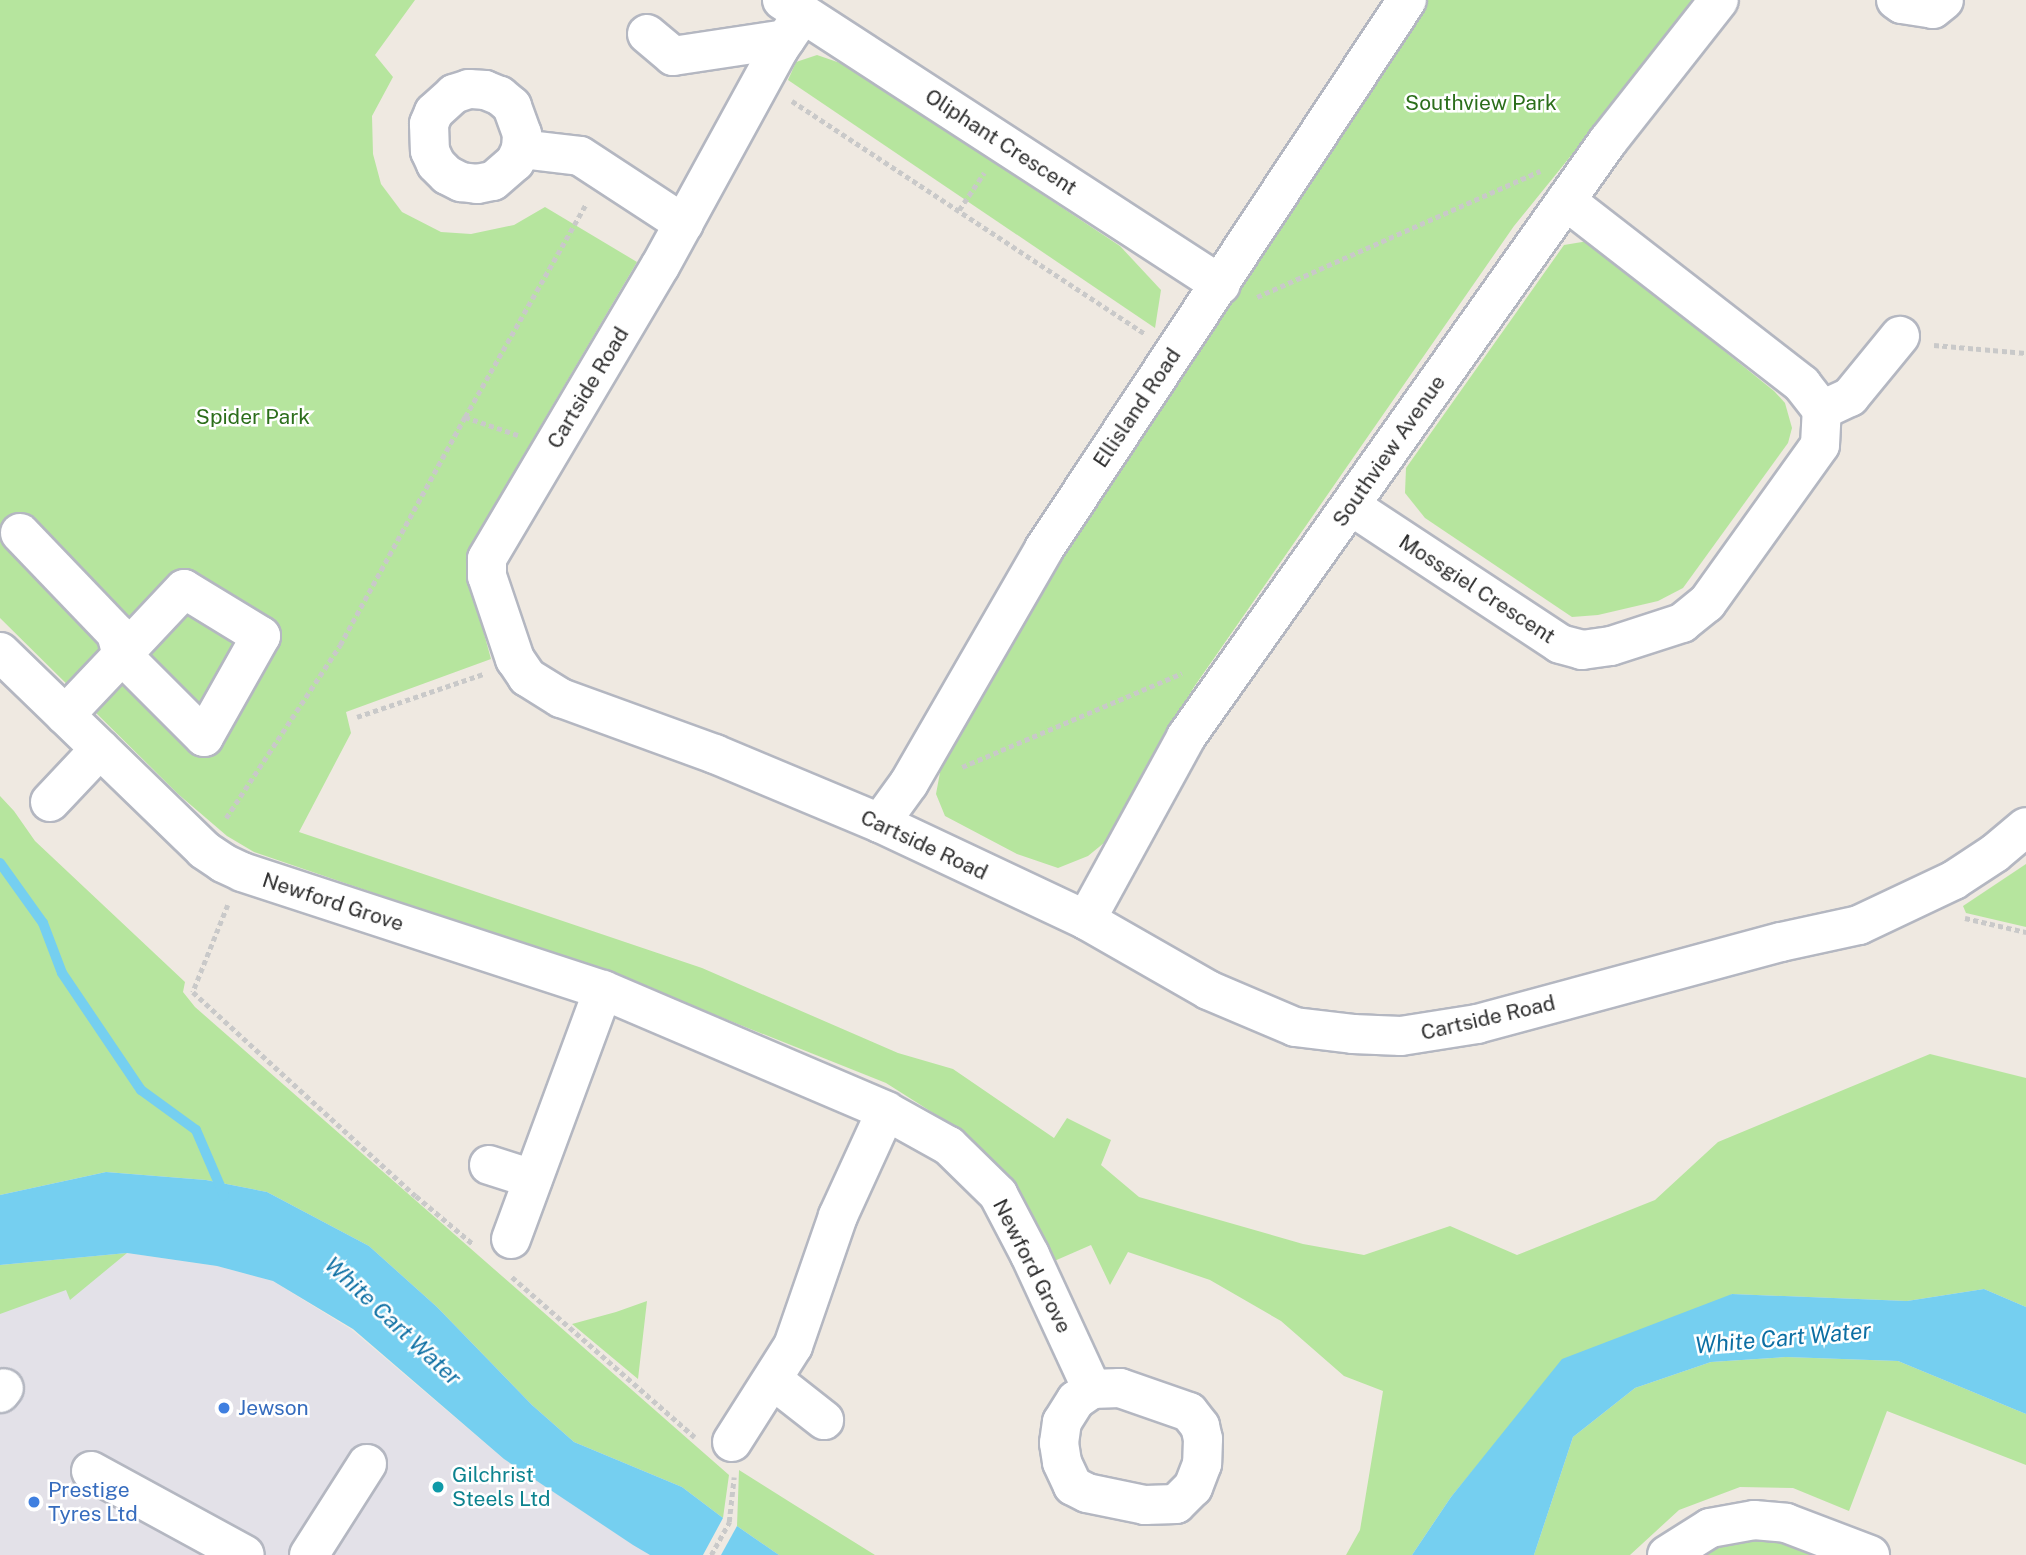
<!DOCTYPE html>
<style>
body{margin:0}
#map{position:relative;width:2026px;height:1555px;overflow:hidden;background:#efe9e1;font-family:"Public Sans",sans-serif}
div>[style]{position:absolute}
.industrial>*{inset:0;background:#e3e1e8}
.green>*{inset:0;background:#b6e59e}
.water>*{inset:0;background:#75cff0}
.stream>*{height:10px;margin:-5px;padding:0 5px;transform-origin:5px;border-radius:5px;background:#75cff0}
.path>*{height:4.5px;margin-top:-2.25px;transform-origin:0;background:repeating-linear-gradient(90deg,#c9c9c9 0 5px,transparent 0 8.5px)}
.roads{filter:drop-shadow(2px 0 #b4b7c1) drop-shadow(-2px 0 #b4b7c1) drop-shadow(0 2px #b4b7c1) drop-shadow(0 -2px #b4b7c1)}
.minor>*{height:38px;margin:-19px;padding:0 19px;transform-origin:19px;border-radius:19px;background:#fff}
.dots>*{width:19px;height:19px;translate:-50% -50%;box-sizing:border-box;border:4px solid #fff;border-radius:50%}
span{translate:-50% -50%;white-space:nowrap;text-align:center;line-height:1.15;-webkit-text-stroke:5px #fff;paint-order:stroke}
.park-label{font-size:21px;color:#2c6e1b}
.street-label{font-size:21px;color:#2e2e2e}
.shop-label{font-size:21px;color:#366cbe}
.left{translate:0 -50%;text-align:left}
.culture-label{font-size:21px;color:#0d838f}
.water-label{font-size:23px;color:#0d6fa3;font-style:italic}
</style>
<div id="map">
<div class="industrial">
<div style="clip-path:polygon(127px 1253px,217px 1266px,273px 1281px,352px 1330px,504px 1459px,650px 1555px,0 1555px,0 1265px)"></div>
</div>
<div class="green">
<div style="clip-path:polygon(0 0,415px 0,375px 55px,393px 77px,372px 116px,373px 154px,381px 184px,402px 212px,441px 232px,471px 234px,514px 225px,545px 207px,637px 262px,473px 541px,471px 586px,491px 659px,346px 712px,351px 733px,299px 832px,702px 968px,898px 1053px,953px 1069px,1054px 1138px,1067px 1118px,1111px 1140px,1101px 1165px,1139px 1197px,1303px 1244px,1364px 1255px,1450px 1226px,1517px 1255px,1655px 1200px,1718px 1142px,1930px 1054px,2026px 1078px,2026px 1307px,1984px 1289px,1907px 1301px,1732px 1294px,1493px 1446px,1451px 1497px,1412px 1555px,1346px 1555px,1360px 1530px,1383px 1391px,1344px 1376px,1281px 1321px,1210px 1280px,1128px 1252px,1110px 1285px,1091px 1245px,1052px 1262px,968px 1144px,938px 1116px,886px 1083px,620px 977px,254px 852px,227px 836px,178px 794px,0 618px)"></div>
<div style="clip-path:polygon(1425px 0,1697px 0,1514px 226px,1194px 687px,1146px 766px,1110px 838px,1088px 856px,1058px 868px,1017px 854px,945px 816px,936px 794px,944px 751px,1056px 560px)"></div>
<div style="clip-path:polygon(817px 55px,849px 66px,1120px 246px,1161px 290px,1155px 328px,788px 80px,796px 62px)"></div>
<div style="clip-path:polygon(1588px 241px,1774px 391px,1785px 403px,1792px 428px,1788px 443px,1683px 588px,1658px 601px,1598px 615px,1572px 617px,1425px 518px,1405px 493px,1406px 468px,1564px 245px)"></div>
<div style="clip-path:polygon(0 796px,14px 811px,35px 841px,185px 982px,183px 992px,195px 1007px,729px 1475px,723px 1518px,682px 1487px,574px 1442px,532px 1405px,437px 1307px,369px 1246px,267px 1192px,206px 1180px,106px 1172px,0 1195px)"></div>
<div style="clip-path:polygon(2026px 864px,2026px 927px,1966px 913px,1963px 906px)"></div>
<div style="clip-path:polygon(127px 1253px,70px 1300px,66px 1290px,0 1314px,0 1265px)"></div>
<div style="clip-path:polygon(647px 1301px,638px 1379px,572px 1324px,616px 1312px)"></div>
<div style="clip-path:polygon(1786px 1357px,1898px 1361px,2026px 1414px,2026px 1465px,1887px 1411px,1849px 1511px,1793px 1488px,1740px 1487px,1679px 1510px,1630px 1555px,1534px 1555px,1573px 1437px,1635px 1388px,1711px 1362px)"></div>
<div style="clip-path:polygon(739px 1470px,793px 1504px,875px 1555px,779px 1555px,737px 1526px)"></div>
<div style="clip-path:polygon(1741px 1535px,1779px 1536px,1832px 1555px,1696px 1555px)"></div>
</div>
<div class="water">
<div style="clip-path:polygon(106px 1172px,206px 1180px,267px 1192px,369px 1246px,437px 1307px,532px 1405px,574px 1442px,682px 1487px,723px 1518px,703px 1555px,650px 1555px,633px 1545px,504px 1459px,353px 1329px,273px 1281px,217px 1266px,127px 1253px,0 1265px,0 1195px)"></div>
<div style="clip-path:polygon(1984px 1289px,2026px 1307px,2026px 1414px,1898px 1361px,1786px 1357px,1711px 1362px,1635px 1388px,1573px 1437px,1534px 1555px,1412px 1555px,1451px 1497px,1562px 1359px,1732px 1294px,1907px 1301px)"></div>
<div style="clip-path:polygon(737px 1526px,779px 1555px,721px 1555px)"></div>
</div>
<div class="stream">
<div style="left:0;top:863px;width:74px;rotate:54.4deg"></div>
<div style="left:43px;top:923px;width:53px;rotate:69.2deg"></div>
<div style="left:62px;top:973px;width:141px;rotate:56deg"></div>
<div style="left:141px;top:1090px;width:68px;rotate:36deg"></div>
<div style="left:196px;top:1130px;width:71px;rotate:66.7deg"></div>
</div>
<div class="path">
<div style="left:792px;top:101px;width:422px;rotate:33.4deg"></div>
<div style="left:959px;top:210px;width:45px;rotate:-56deg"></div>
<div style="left:1257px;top:297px;width:310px;rotate:-24deg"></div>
<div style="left:1934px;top:345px;width:92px;rotate:5deg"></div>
<div style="left:465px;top:417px;width:245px;rotate:-60.4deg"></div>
<div style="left:357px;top:717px;width:133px;rotate:-18.8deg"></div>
<div style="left:962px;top:767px;width:239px;rotate:-23.1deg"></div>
<div style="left:226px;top:818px;width:207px;rotate:-56.6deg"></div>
<div style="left:340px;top:645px;width:260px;rotate:-61.3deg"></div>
<div style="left:465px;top:417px;width:56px;rotate:18.8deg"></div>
<div style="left:228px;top:905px;width:94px;rotate:111.9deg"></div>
<div style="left:193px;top:992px;width:302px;rotate:42.5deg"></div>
<div style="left:416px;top:1196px;width:75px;rotate:40.1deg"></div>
<div style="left:1965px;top:918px;width:63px;rotate:12.9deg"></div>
<div style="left:512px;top:1277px;width:243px;rotate:41.2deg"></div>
<div style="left:711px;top:1555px;width:38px;rotate:-61deg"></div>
<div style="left:729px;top:1522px;width:45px;rotate:-83.7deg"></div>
</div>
<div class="roads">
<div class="minor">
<div style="left:782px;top:0;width:523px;rotate:32.99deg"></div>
<div style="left:1896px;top:0;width:7px;rotate:34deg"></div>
<div style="left:1902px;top:4px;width:31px;rotate:9deg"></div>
<div style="left:1933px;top:9px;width:14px;rotate:-39deg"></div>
<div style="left:802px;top:15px;width:41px;rotate:124.1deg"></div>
<div style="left:779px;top:49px;width:247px;rotate:118.7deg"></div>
<div style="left:660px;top:266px;width:340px;rotate:120.6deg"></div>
<div style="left:487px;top:559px;width:17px;rotate:90deg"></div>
<div style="left:487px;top:576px;width:88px;rotate:71.4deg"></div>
<div style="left:515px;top:659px;width:22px;rotate:56deg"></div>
<div style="left:527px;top:677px;width:40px;rotate:32deg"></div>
<div style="left:561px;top:698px;width:164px;rotate:20deg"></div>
<div style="left:715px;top:754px;width:179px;rotate:22.7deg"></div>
<div style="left:880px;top:823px;width:228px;rotate:25.2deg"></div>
<div style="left:1086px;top:920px;width:141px;rotate:29.8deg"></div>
<div style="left:1208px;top:990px;width:95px;rotate:23deg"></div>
<div style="left:1295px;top:1027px;width:58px;rotate:6.9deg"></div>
<div style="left:1353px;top:1034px;width:48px;rotate:2.4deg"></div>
<div style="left:1401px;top:1036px;width:77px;rotate:-9deg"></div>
<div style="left:1477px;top:1024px;width:315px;rotate:-15.1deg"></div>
<div style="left:1781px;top:942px;width:80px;rotate:-12.3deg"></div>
<div style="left:1859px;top:925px;width:105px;rotate:-25.3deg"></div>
<div style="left:1954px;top:880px;width:49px;rotate:-33.4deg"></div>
<div style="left:1995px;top:853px;width:40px;rotate:-40deg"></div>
<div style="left:647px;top:34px;width:34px;rotate:40deg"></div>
<div style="left:673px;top:56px;width:114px;rotate:-8.6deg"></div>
<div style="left:521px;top:149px;width:15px;rotate:-86deg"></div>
<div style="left:522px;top:134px;width:30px;rotate:-110deg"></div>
<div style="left:512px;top:106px;width:16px;rotate:-140deg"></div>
<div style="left:500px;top:96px;width:16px;rotate:-158deg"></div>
<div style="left:485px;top:90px;width:16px;rotate:-176deg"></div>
<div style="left:469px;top:89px;width:16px;rotate:162deg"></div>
<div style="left:454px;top:94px;width:27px;rotate:138deg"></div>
<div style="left:434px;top:112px;width:13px;rotate:113deg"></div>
<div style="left:429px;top:124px;width:27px;rotate:88deg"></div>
<div style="left:430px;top:151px;width:14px;rotate:65deg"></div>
<div style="left:436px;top:164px;width:16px;rotate:45deg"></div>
<div style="left:447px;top:175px;width:16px;rotate:27deg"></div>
<div style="left:461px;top:182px;width:16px;rotate:7deg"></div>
<div style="left:477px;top:184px;width:16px;rotate:-11deg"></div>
<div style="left:493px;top:181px;width:29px;rotate:-41deg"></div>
<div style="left:515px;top:162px;width:14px;rotate:-65deg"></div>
<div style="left:521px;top:149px;width:59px;rotate:6.8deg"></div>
<div style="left:580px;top:156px;width:124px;rotate:33.2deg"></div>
<div style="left:1822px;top:410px;width:31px;rotate:-25deg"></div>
<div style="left:1850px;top:397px;width:79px;rotate:-50.7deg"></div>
<div style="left:1351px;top:506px;width:250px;rotate:33.4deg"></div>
<div style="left:1560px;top:644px;width:23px;rotate:15deg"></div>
<div style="left:1582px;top:650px;width:29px;rotate:-8deg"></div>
<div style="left:1611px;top:646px;width:75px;rotate:-17.9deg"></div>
<div style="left:1682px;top:623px;width:32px;rotate:-39deg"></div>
<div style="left:1707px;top:603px;width:194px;rotate:-54.4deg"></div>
<div style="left:1820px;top:445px;width:35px;rotate:-87deg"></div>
<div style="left:1822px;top:410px;width:33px;rotate:-128deg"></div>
<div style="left:1802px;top:384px;width:299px;rotate:-142.2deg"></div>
<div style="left:20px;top:533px;width:139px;rotate:46.2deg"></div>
<div style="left:116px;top:633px;width:23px;rotate:75deg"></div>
<div style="left:122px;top:655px;width:116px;rotate:45deg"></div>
<div style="left:204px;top:737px;width:116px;rotate:-60.6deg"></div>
<div style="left:261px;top:636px;width:90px;rotate:-148.6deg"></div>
<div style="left:184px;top:589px;width:91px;rotate:133.2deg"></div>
<div style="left:122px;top:655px;width:83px;rotate:133.5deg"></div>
<div style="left:0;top:652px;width:284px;rotate:44.1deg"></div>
<div style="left:204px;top:850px;width:23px;rotate:34deg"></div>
<div style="left:223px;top:863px;width:21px;rotate:25deg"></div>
<div style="left:242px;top:872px;width:380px;rotate:18.1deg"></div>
<div style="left:603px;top:990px;width:308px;rotate:23.1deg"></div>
<div style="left:886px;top:1111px;width:72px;rotate:29.1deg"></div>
<div style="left:949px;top:1146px;width:69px;rotate:44.4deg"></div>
<div style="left:998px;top:1194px;width:69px;rotate:62.3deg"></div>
<div style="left:1030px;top:1255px;width:148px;rotate:65.2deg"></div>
<div style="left:50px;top:802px;width:73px;rotate:-46.7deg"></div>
<div style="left:880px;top:823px;width:49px;rotate:-54.1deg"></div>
<div style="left:909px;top:783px;width:270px;rotate:-60deg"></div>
<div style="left:1044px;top:549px;width:658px;rotate:-56.53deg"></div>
<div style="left:1086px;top:920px;width:209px;rotate:-61.3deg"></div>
<div style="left:1186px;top:737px;width:730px;rotate:-54.7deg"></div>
<div style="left:1608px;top:141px;width:179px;rotate:-51.8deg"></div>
<div style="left:489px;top:1165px;width:46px;rotate:17.7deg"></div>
<div style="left:511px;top:1239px;width:265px;rotate:-69.7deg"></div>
<div style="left:773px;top:1380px;width:65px;rotate:38.1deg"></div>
<div style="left:1120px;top:1388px;width:73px;rotate:19.2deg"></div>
<div style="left:1189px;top:1412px;width:18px;rotate:52deg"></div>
<div style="left:1200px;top:1426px;width:13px;rotate:77deg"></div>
<div style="left:1203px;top:1439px;width:25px;rotate:92deg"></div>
<div style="left:1202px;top:1464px;width:25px;rotate:111deg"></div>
<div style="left:1193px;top:1487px;width:24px;rotate:135deg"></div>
<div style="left:1176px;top:1504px;width:31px;rotate:178deg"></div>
<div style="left:1145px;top:1505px;width:59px;rotate:-168.3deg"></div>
<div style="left:1087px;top:1493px;width:16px;rotate:-153deg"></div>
<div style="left:1073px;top:1486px;width:26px;rotate:-115deg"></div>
<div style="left:1062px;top:1462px;width:19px;rotate:-99deg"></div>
<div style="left:1059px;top:1443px;width:21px;rotate:-82deg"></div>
<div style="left:1062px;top:1422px;width:26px;rotate:-58deg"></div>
<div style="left:1076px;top:1400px;width:19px;rotate:-35deg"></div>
<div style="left:1092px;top:1389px;width:28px;rotate:-2deg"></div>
<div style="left:0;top:1393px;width:6px;rotate:-51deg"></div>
<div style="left:732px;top:1442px;width:114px;rotate:-57.6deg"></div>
<div style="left:793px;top:1346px;width:138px;rotate:-70.9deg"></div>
<div style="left:838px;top:1216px;width:115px;rotate:-65.4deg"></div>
<div style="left:91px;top:1471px;width:175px;rotate:28.6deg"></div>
<div style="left:309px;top:1555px;width:108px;rotate:-57.5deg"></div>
<div style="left:1667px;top:1555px;width:51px;rotate:-32.1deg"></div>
<div style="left:1710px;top:1528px;width:45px;rotate:-10.3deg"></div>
<div style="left:1754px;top:1520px;width:32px;rotate:5deg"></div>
<div style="left:1786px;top:1523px;width:90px;rotate:20.9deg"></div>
</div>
</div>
<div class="dots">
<div style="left:224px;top:1408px;background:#3f7fe0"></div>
<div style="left:438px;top:1487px;background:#0f9aa8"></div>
<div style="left:34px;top:1502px;background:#3f7fe0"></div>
</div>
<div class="park-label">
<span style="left:1481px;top:103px">Southview Park</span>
<span style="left:253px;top:417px">Spider Park</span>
</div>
<div class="street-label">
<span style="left:1001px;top:142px;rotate:33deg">Oliphant Crescent</span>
<span style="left:588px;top:388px;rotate:-59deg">Cartside Road</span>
<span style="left:1137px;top:408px;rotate:-56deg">Ellisland Road</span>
<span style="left:1389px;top:451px;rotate:-55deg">Southview Avenue</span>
<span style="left:1477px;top:589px;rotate:33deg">Mossgiel Crescent</span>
<span style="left:924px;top:845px;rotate:25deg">Cartside Road</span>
<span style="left:333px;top:902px;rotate:18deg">Newford Grove</span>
<span style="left:1488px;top:1018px;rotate:-13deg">Cartside Road</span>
<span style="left:1032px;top:1266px;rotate:63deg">Newford Grove</span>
</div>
<div class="shop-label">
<span class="left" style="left:238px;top:1408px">Jewson</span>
<span class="left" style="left:48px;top:1502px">Prestige<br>Tyres Ltd</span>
</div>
<div class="culture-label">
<span class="left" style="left:452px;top:1487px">Gilchrist<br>Steels Ltd</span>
</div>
<div class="water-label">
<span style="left:393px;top:1321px;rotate:43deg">White Cart Water</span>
<span style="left:1783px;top:1338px;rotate:-5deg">White Cart Water</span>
</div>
</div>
